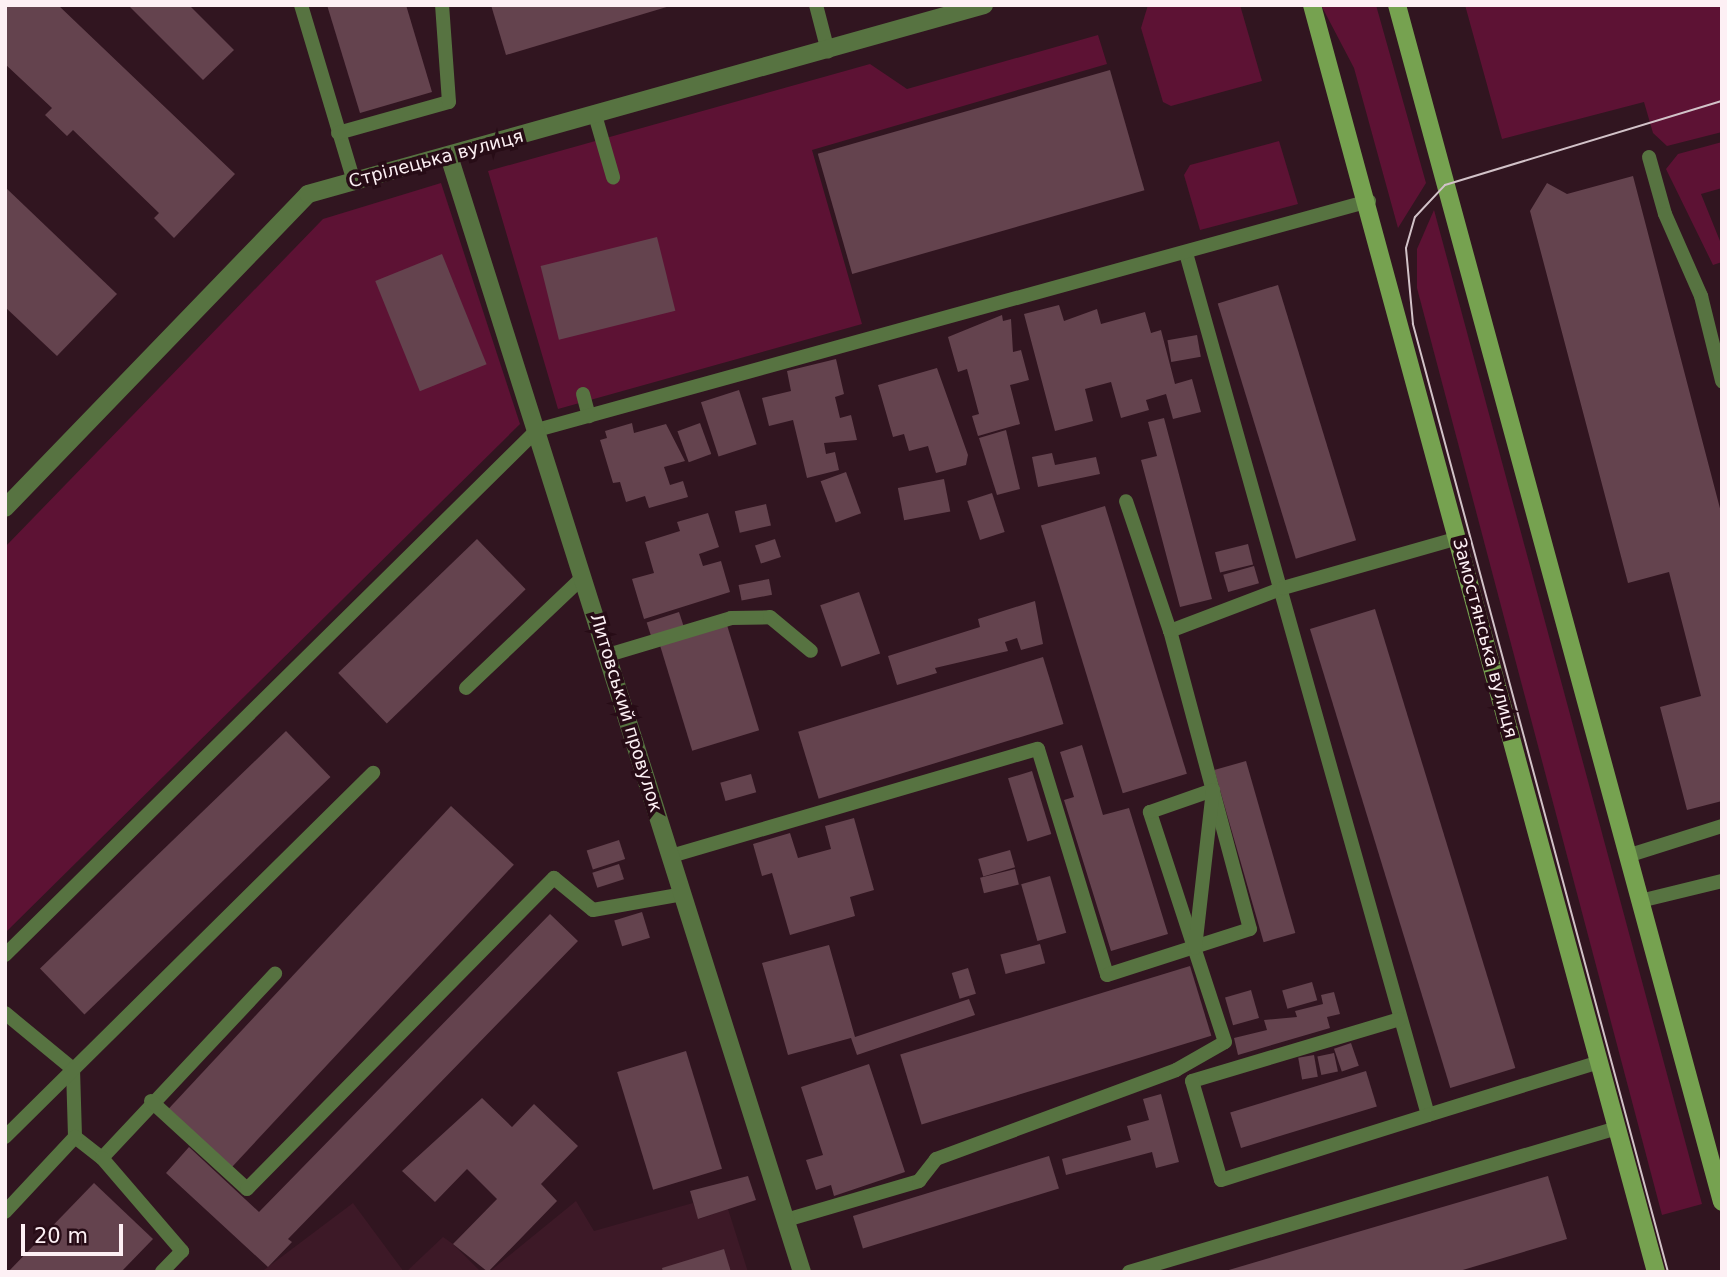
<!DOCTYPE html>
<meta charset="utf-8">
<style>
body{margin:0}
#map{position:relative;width:1727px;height:1277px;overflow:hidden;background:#311520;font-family:"DejaVu Sans",sans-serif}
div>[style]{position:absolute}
.built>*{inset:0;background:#3d1927}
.green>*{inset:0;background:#5d1234}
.building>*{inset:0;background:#64434e;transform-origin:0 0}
.service>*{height:14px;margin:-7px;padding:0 7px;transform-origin:7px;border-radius:7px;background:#577341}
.minor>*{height:18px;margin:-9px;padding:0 9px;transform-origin:9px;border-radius:9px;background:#577341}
.tertiary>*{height:18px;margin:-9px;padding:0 9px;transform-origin:9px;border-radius:9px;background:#577341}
.secondary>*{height:18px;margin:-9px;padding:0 9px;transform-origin:9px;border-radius:9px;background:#76a250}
.tram>*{height:2px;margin:-1px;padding:0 1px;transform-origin:1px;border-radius:1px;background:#d2c2c8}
span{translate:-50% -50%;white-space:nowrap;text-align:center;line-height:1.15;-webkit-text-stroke:7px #270c16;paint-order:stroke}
.street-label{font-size:18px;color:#fdf0f4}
.frame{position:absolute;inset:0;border:7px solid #fdf0f4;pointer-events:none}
.scale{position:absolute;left:21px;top:1224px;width:102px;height:32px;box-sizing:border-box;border:4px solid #fdf0f4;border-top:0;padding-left:9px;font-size:21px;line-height:24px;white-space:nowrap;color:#fdf0f4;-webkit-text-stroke:5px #270c16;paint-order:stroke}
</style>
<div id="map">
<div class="built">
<div style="clip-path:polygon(576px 1201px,594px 1231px,693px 1203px,699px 1219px,728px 1209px,748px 1272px,489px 1272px)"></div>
<div style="clip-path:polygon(353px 1203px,404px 1272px,261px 1272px,268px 1267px)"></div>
<div style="clip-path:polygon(443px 1237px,453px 1244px,481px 1272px,406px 1272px)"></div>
</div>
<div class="green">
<div style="clip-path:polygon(1148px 5px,1240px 5px,1262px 81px,1171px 106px,1163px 102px,1141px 28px)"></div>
<div style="clip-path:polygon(1321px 5px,1376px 5px,1426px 183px,1398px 228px,1354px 68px)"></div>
<div style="clip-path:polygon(1465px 5px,1722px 5px,1722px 132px,1667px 146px,1653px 133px,1644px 102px,1502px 139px)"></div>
<div style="clip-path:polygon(1098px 35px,1107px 64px,812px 150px,862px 324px,558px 409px,488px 171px,870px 64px,907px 89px)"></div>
<div style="clip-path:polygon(1279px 141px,1298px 204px,1200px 230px,1184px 175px,1190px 165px)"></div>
<div style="clip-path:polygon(1722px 142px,1722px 188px,1701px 194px,1722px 246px,1722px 262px,1713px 265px,1666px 169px,1678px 154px)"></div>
<div style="clip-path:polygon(441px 183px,520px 424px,5px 933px,5px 547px,323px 219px)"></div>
<div style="clip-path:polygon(1434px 210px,1702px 1204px,1662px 1215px,1417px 288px,1417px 249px)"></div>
</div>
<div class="building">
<div style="clip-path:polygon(5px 5px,58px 5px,235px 174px,174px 238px,154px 218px,159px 213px,73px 130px,67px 136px,45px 115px,52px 108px,5px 64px)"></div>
<div style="clip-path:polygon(128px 5px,189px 5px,234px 50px,203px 80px)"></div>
<div style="clip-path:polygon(327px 5px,406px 5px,432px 92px,360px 113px)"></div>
<div style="clip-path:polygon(491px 5px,670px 5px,670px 6px,506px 55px)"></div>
<div style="left:1110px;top:70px;width:125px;height:304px;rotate:74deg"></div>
<div style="clip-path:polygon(1633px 176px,1722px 516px,1722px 801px,1687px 810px,1660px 707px,1701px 696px,1669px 572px,1628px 583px,1530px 211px,1547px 183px,1567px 194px)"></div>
<div style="clip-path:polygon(5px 187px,117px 294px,57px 356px,5px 307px)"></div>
<div style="left:657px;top:237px;width:76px;height:120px;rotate:76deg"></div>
<div style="left:442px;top:254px;width:119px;height:72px;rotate:68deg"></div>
<div style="left:1278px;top:285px;width:267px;height:63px;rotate:73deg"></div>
<div style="clip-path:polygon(1059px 305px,1064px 321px,1097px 309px,1101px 324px,1145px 312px,1151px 333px,1161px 330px,1175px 384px,1192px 379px,1201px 412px,1173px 419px,1166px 394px,1146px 400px,1149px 410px,1121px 418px,1111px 382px,1085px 389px,1093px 421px,1055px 431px,1024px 314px)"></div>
<div style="clip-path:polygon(1002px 315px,1003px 321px,1011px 319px,1013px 352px,1021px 350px,1029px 380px,1010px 385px,1020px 424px,978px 436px,972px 416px,979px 414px,967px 369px,958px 372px,948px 337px)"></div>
<div style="left:1197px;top:335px;width:22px;height:30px;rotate:80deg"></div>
<div style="clip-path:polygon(836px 359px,844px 394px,835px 397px,840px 418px,851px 415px,857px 440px,824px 443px,826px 454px,835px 452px,839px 470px,807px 478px,793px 420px,769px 426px,762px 398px,791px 391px,787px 371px)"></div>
<div style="clip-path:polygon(937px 368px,968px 455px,966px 465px,936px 473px,928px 446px,909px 451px,904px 434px,893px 437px,878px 385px)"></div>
<div style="left:739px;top:390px;width:57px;height:40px;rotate:72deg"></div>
<div style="clip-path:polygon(1164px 418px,1212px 599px,1180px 607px,1141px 460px,1157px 456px,1148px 422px)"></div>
<div style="clip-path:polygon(632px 423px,634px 433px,666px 424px,685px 461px,664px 467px,670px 485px,683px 481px,688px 497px,649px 508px,645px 496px,626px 502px,620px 482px,613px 483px,600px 440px,607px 438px,605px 431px)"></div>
<div style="left:700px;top:423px;width:33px;height:24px;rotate:70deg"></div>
<div style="clip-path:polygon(1006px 430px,1020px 489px,997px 495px,979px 438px)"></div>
<div style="clip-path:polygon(1052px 453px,1055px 465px,1096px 457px,1100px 474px,1038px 487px,1032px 457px)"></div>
<div style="left:846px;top:472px;width:44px;height:27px;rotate:70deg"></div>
<div style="left:944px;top:479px;width:33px;height:47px;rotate:79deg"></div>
<div style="left:992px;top:493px;width:41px;height:26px;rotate:72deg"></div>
<div style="left:766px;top:504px;width:22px;height:32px;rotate:77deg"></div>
<div style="left:1105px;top:506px;width:280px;height:67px;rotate:73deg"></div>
<div style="clip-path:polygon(708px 513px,719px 547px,699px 554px,703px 566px,721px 561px,730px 592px,644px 619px,632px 579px,654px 573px,645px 542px,680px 531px,677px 522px)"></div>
<div style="left:477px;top:539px;width:70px;height:193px;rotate:46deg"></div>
<div style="left:775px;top:539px;width:19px;height:21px;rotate:72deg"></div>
<div style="left:1248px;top:544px;width:21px;height:34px;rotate:76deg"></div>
<div style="left:1254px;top:566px;width:18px;height:32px;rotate:74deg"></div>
<div style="left:769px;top:579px;width:16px;height:31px;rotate:79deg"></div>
<div style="left:859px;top:592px;width:65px;height:41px;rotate:71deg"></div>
<div style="clip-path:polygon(1035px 601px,1043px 644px,1021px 650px,1017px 638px,1005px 642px,1008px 651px,935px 668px,937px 673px,897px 685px,888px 656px,980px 627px,978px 619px)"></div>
<div style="left:1375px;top:609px;width:480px;height:68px;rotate:73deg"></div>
<div style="left:679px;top:612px;width:19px;height:34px;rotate:72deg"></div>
<div style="left:727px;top:625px;width:110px;height:70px;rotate:73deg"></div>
<div style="left:1043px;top:657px;width:70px;height:256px;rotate:73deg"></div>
<div style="left:286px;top:731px;width:64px;height:342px;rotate:46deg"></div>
<div style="clip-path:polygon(1082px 745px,1103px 815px,1129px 808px,1168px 934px,1111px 951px,1064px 800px,1074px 797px,1060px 752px)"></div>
<div style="left:1246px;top:761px;width:179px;height:33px;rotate:74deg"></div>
<div style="left:1032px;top:771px;width:66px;height:25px;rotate:73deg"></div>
<div style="left:751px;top:774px;width:19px;height:32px;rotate:74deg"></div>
<div style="left:451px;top:806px;width:86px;height:414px;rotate:43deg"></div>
<div style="clip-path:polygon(854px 818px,874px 890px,850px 897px,855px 916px,790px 935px,772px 873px,762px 876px,753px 844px,790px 833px,798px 858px,831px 849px,825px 826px)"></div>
<div style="left:619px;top:840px;width:20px;height:34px;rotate:72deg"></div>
<div style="left:1010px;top:850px;width:18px;height:33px;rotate:74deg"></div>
<div style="left:619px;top:864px;width:16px;height:28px;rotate:72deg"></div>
<div style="left:1015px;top:869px;width:16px;height:36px;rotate:76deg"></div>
<div style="left:1050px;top:876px;width:59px;height:30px;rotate:74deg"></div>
<div style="left:642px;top:912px;width:27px;height:29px;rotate:73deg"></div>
<div style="clip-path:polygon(550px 914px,578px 941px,288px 1239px,292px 1242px,268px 1267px,166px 1173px,189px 1147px,259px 1212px)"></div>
<div style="left:1040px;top:944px;width:20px;height:41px;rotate:75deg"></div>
<div style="clip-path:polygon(829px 945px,855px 1037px,969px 999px,975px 1015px,857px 1055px,851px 1038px,788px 1055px,762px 963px)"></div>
<div style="left:1190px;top:966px;width:73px;height:303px;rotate:73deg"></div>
<div style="left:968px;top:968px;width:27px;height:17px;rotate:73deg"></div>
<div style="left:1312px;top:982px;width:19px;height:31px;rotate:74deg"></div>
<div style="left:1251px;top:990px;width:29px;height:27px;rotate:74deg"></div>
<div style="clip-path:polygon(1334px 992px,1340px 1014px,1327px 1017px,1330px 1028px,1238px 1055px,1234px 1038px,1267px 1030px,1264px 1020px,1297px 1017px,1295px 1011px,1323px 1004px,1321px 995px)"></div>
<div style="left:1351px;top:1043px;width:24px;height:18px;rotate:71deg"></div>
<div style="left:686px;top:1051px;width:123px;height:72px;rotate:73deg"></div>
<div style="left:1334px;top:1053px;width:19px;height:17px;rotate:78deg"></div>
<div style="left:1314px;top:1055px;width:22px;height:16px;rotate:80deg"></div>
<div style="clip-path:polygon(869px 1064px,905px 1172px,834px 1196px,831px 1185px,816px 1190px,806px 1160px,823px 1155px,801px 1087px)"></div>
<div style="left:1366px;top:1071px;width:37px;height:142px;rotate:73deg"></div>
<div style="clip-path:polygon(1161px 1094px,1179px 1162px,1156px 1168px,1152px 1152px,1066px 1175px,1062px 1159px,1131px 1140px,1127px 1126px,1149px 1120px,1143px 1099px)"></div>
<div style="clip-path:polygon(482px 1098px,512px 1127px,534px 1104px,578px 1146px,541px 1184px,557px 1201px,488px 1272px,453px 1244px,497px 1199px,467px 1169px,435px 1202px,402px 1171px)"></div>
<div style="left:1049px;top:1156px;width:34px;height:205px;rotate:73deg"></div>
<div style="clip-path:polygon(748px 1176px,756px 1200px,698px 1219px,690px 1191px)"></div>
<div style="clip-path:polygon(1548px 1176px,1567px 1239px,1456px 1272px,1222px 1272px)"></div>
<div style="clip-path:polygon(94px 1183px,153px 1239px,121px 1272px,8px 1272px)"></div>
<div style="clip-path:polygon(724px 1249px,731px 1272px,663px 1272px,662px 1268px)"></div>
</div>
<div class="service">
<div style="left:301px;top:5px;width:185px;rotate:73.3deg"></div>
<div style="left:816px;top:5px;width:48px;rotate:75.4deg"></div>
<div style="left:595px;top:115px;width:65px;rotate:73.8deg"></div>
<div style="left:338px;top:133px;width:115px;rotate:-15.6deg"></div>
<div style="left:449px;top:102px;width:97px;rotate:-94.1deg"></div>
<div style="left:1649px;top:157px;width:59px;rotate:74.3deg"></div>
<div style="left:1665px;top:214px;width:90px;rotate:66.3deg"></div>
<div style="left:1701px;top:296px;width:88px;rotate:76.1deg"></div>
<div style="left:1186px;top:253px;width:895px;rotate:74.32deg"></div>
<div style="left:1428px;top:1115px;width:179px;rotate:-17.2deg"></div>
<div style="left:583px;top:394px;width:23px;rotate:75deg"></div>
<div style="left:1170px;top:631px;width:121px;rotate:-20.8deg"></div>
<div style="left:1283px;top:588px;width:182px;rotate:-15.9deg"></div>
<div style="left:608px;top:655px;width:128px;rotate:-16.7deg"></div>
<div style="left:731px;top:618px;width:39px;rotate:-1deg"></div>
<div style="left:770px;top:617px;width:53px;rotate:39.7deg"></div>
<div style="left:466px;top:688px;width:161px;rotate:-43.5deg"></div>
<div style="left:671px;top:856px;width:382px;rotate:-16.3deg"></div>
<div style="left:1038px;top:749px;width:236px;rotate:73deg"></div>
<div style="left:1107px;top:975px;width:150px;rotate:-17.8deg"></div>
<div style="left:1250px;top:929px;width:309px;rotate:-105deg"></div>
<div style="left:1170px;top:631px;width:137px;rotate:-108.7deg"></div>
<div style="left:1627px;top:856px;width:100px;rotate:-17.5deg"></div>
<div style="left:1640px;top:901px;width:84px;rotate:-13.7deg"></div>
<div style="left:5px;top:955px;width:747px;rotate:-44.62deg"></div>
<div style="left:537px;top:430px;width:863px;rotate:-15.39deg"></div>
<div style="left:5px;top:1013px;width:88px;rotate:39.5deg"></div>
<div style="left:73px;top:1069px;width:68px;rotate:88.3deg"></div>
<div style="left:75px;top:1137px;width:34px;rotate:38deg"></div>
<div style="left:102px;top:1158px;width:253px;rotate:-46.8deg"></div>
<div style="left:1400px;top:1019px;width:217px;rotate:163.4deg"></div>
<div style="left:1192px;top:1081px;width:103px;rotate:73.7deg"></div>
<div style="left:1221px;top:1180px;width:217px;rotate:-17.4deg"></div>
<div style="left:151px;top:1101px;width:130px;rotate:42.5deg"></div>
<div style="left:247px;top:1189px;width:437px;rotate:-45.4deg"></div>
<div style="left:554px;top:878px;width:50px;rotate:39.4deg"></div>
<div style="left:593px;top:910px;width:91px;rotate:-10.1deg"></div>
<div style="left:5px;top:1137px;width:518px;rotate:-44.69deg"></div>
<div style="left:102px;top:1158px;width:123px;rotate:49.3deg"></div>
<div style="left:182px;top:1251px;width:29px;rotate:134deg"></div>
<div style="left:5px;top:1212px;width:103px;rotate:-47deg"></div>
<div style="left:786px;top:1220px;width:139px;rotate:-16.3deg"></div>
<div style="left:919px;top:1181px;width:28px;rotate:-52deg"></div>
<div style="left:936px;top:1159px;width:256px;rotate:-20.3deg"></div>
<div style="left:1176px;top:1070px;width:56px;rotate:-29.7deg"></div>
<div style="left:1225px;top:1042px;width:242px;rotate:-108.1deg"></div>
<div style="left:1150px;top:812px;width:67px;rotate:-19.2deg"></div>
<div style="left:1213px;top:790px;width:159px;rotate:96.5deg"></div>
<div style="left:1129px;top:1272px;width:509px;rotate:-16.44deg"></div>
</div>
<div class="minor">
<div style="left:449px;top:156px;width:1170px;rotate:72.45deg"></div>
</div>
<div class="tertiary">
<div style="left:5px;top:508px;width:436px;rotate:-46deg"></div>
<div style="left:308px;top:194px;width:702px;rotate:-15.62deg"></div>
</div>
<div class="secondary">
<div style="left:1312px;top:5px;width:1313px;rotate:74.81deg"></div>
<div style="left:1397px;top:5px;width:1240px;rotate:74.81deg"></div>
</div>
<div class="tram">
<div style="left:1668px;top:1272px;width:982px;rotate:-105.06deg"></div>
<div style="left:1413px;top:324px;width:76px;rotate:-95.3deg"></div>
<div style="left:1406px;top:248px;width:32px;rotate:-74deg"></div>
<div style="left:1415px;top:217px;width:44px;rotate:-46.8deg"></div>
<div style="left:1445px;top:185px;width:289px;rotate:-16.9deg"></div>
</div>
<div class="street-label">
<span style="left:436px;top:159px;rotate:-15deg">Стрілецька вулиця</span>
<span style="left:1485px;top:638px;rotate:75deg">Замостянська вулиця</span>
<span style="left:626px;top:713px;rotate:73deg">Литовський провулок</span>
</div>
<div class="frame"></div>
<div class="scale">20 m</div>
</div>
